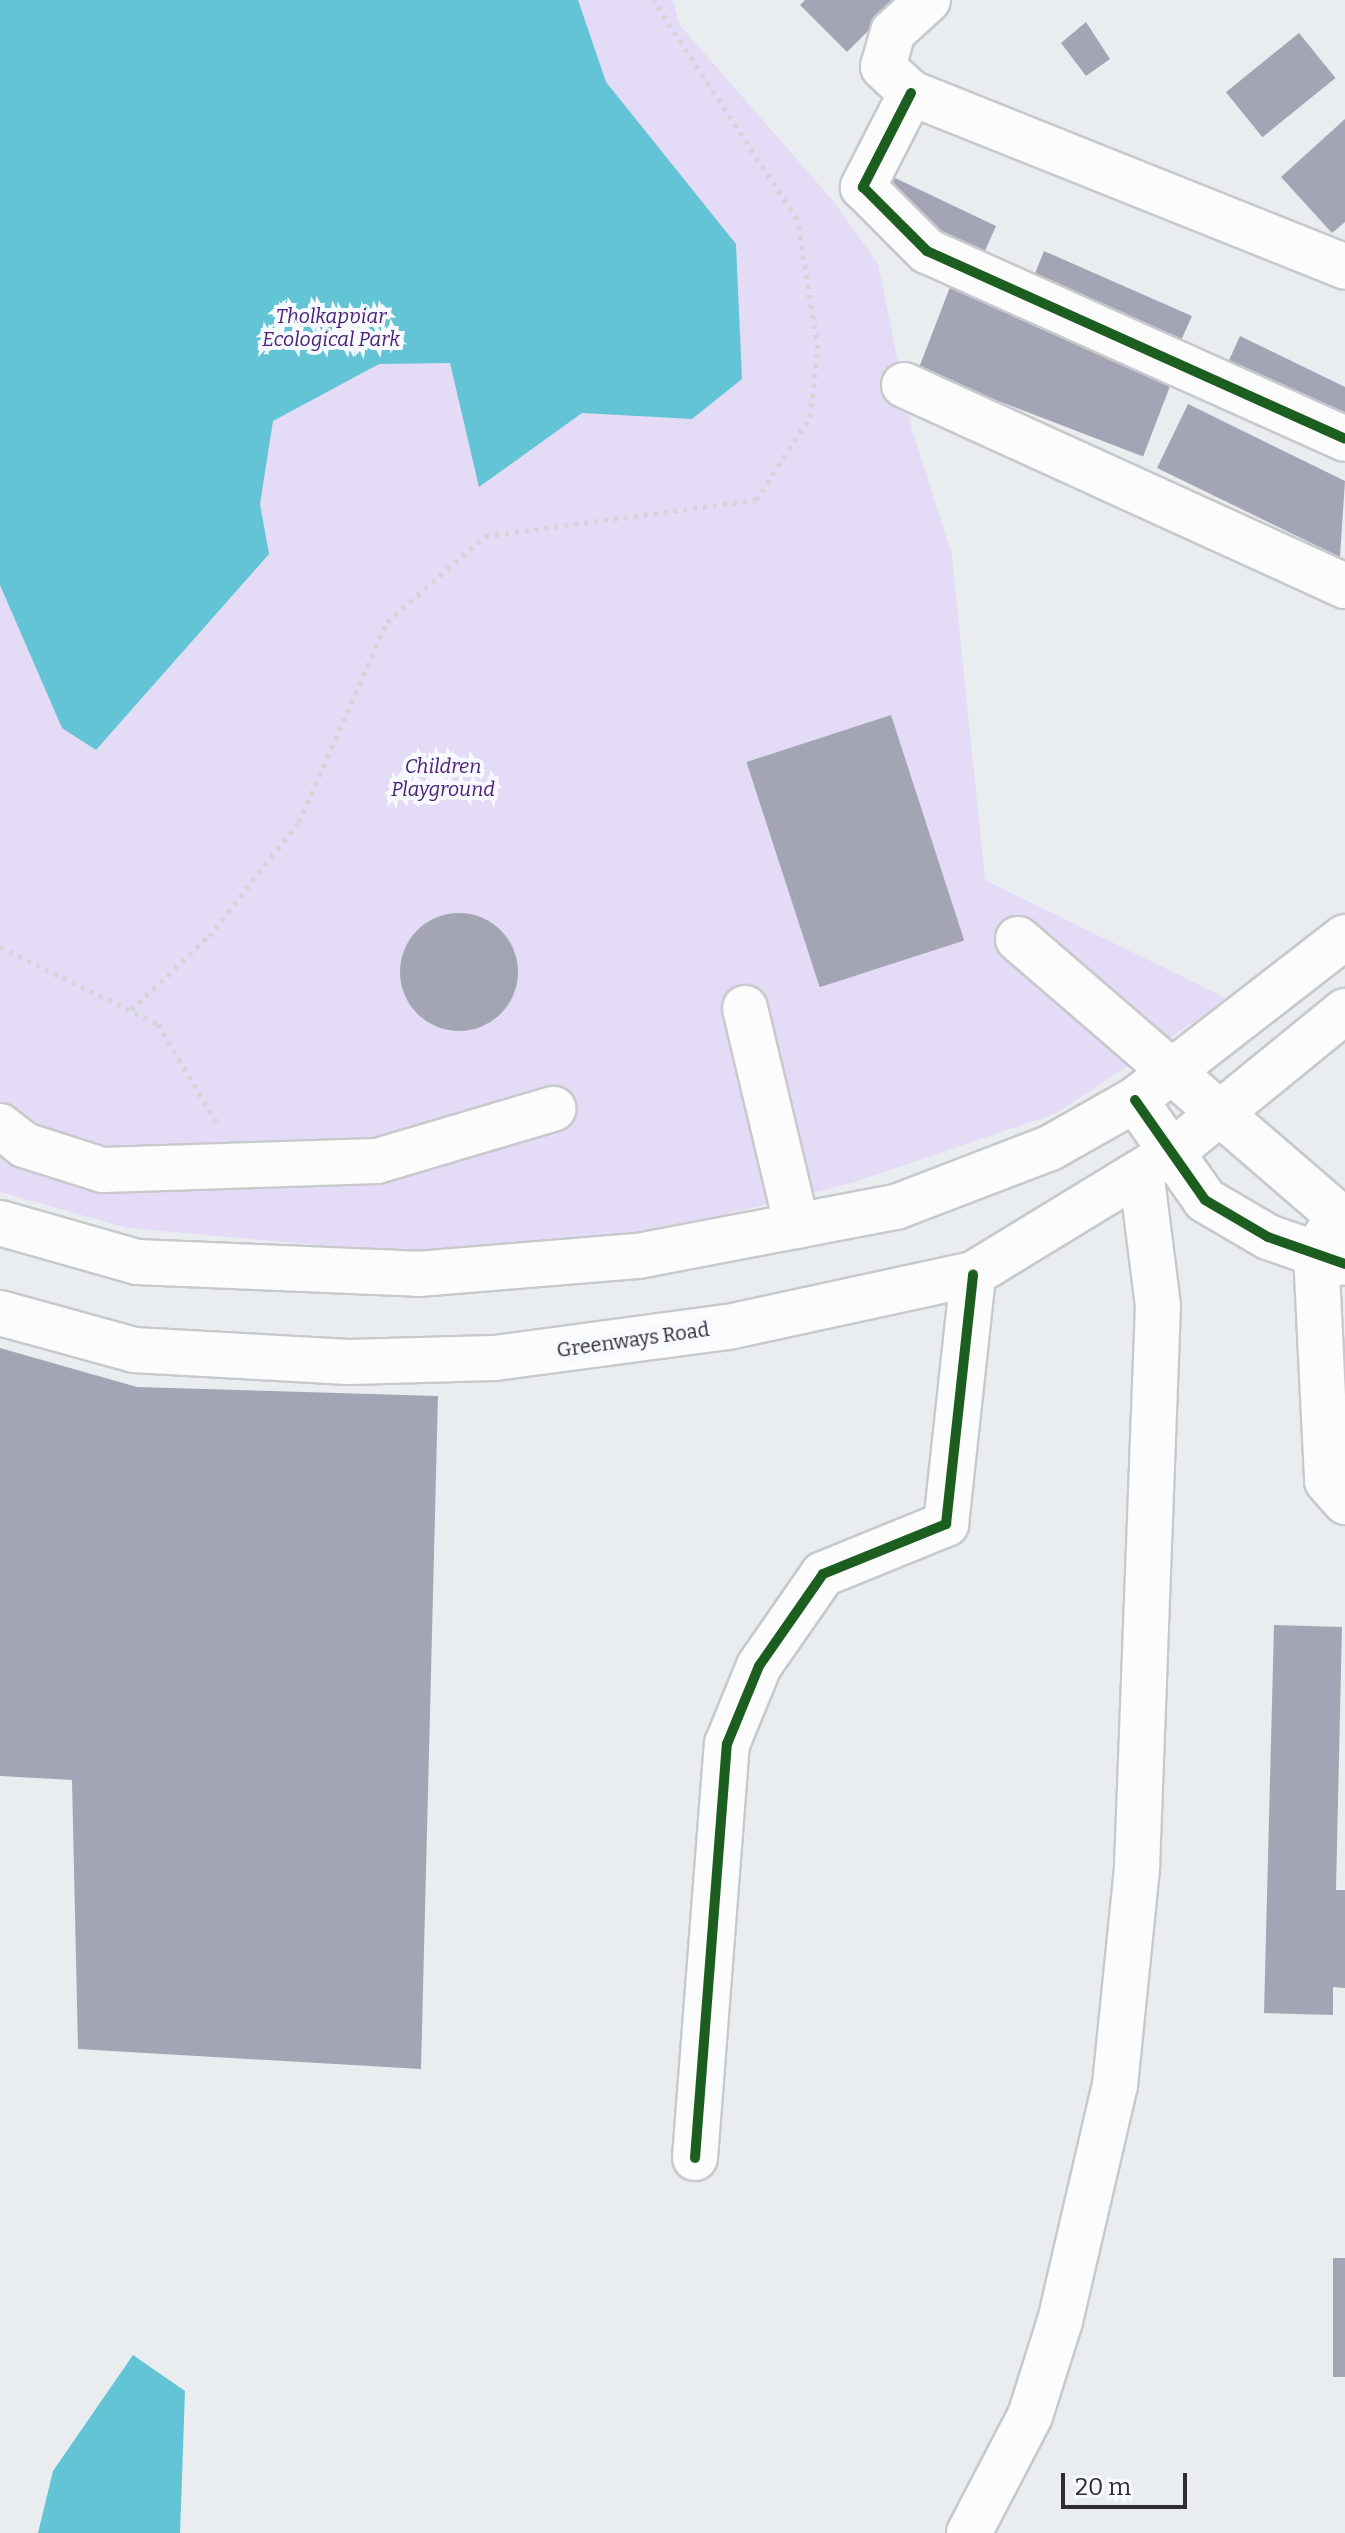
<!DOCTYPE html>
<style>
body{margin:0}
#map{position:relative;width:1345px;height:2533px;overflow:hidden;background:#eaedf0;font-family:Bitter,serif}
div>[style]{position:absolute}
.green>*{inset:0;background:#e4dbf7}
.water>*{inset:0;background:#62c4d5}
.building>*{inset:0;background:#a3a5b5;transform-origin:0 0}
.round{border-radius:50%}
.path>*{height:5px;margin-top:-2.5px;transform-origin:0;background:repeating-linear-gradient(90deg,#d4d5d6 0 4px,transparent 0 10px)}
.roads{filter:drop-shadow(2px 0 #c7c9cc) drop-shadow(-2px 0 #c7c9cc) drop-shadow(0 2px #c7c9cc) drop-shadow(0 -2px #c7c9cc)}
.minor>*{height:44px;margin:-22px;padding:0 22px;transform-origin:22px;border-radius:22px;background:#fcfcfd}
.major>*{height:44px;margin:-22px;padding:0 22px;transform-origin:22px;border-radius:22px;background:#fcfcfd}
.cycleway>*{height:10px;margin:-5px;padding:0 5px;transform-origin:5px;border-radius:5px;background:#1b5e20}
span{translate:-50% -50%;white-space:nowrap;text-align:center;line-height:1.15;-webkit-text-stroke:8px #f6f9fe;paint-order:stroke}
.park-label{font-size:20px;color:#4c207a;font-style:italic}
.street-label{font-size:20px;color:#2c2e31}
.scale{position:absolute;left:1061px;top:2473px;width:126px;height:36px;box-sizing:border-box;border:4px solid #2c2e31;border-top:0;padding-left:10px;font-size:24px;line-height:28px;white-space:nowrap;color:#2c2e31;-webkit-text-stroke:6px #f6f9fe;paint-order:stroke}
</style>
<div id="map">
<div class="green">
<div style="clip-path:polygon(0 0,673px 0,679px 24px,834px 202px,878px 264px,911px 426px,952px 555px,985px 880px,1228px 999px,1057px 1113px,852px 1183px,656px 1232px,398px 1252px,127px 1228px,0 1192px)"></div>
</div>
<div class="water">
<div style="clip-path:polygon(0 0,578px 0,606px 82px,736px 244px,742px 379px,692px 419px,582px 413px,479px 487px,450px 363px,379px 364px,273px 421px,260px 504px,269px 554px,96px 750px,62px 728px,0 585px)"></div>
<div style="clip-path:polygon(133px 2355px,185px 2391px,180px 2533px,38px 2533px,53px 2471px)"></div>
</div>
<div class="building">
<div style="clip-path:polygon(805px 0,891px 0,895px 4px,847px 52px,800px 5px)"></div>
<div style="clip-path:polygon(1086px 22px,1110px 59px,1086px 76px,1061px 43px)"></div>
<div style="left:1299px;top:33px;width:58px;height:94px;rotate:51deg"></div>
<div style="clip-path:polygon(1345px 119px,1345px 222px,1332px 233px,1281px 177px)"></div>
<div style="clip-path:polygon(893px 177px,996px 226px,981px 260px,885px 199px)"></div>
<div style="clip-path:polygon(1044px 251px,1192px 316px,1175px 354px,1032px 281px)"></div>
<div style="left:950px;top:287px;width:241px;height:89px;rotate:21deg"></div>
<div style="clip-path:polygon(1240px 336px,1345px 387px,1345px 428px,1225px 369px)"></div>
<div style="clip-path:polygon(1188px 404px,1345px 481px,1340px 557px,1157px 468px)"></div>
<div style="left:891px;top:715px;width:237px;height:152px;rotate:72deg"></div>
<div class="round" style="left:400px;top:913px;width:118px;height:118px"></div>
<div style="clip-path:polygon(0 1348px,137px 1387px,438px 1396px,421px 2069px,78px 2049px,72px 1780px,0 1776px)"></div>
<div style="clip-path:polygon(1274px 1625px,1342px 1627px,1336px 1890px,1345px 1890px,1345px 1988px,1333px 1987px,1333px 2015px,1264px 2013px)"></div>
<div style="left:1345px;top:2258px;width:119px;height:12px;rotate:90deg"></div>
</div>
<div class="path">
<div style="left:0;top:947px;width:176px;rotate:26deg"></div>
<div style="left:158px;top:1024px;width:115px;rotate:59.2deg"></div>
<div style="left:131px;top:1010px;width:108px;rotate:-43.5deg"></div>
<div style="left:209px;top:936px;width:145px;rotate:-51.7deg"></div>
<div style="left:299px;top:822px;width:219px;rotate:-66.3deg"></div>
<div style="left:387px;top:622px;width:130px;rotate:-41.3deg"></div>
<div style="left:485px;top:536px;width:273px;rotate:-7.6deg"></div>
<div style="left:756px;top:500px;width:99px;rotate:-57deg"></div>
<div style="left:810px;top:417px;width:69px;rotate:-83.4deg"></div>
<div style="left:818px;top:348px;width:131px;rotate:-99.2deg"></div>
<div style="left:797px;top:219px;width:262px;rotate:-123.3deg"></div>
</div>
<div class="roads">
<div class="minor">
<div style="left:928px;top:0;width:47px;rotate:137.6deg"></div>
<div style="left:893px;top:32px;width:36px;rotate:106deg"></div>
<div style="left:883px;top:67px;width:38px;rotate:43deg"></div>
<div style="left:911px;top:93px;width:468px;rotate:21.8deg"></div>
<div style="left:911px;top:93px;width:106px;rotate:117.1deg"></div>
<div style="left:863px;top:187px;width:91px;rotate:45deg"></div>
<div style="left:927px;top:251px;width:458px;rotate:24.2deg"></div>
<div style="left:904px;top:385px;width:485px;rotate:24.5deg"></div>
<div style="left:1018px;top:939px;width:432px;rotate:40.8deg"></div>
<div style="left:745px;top:1008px;width:224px;rotate:76.6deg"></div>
<div style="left:1135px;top:1100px;width:122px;rotate:55deg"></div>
<div style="left:1205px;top:1200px;width:73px;rotate:30.4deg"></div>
<div style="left:1268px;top:1237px;width:79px;rotate:19.1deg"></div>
<div style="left:0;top:1126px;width:31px;rotate:38deg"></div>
<div style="left:24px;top:1145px;width:83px;rotate:17.6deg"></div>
<div style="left:103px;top:1170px;width:274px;rotate:-1.9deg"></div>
<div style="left:377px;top:1161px;width:184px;rotate:-16.5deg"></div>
<div style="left:1337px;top:1217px;width:42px;rotate:120.3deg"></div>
<div style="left:1316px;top:1253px;width:228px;rotate:87.2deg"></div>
<div style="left:1327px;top:1481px;width:28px;rotate:49deg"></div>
<div style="left:695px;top:2158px;width:415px;rotate:-85.6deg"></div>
<div style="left:727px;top:1744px;width:84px;rotate:-67.7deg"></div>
<div style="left:759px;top:1666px;width:112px;rotate:-55.2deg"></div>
<div style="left:823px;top:1574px;width:133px;rotate:-22.1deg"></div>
<div style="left:946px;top:1524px;width:251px;rotate:-83.8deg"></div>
<div style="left:969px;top:2533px;width:132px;rotate:-62.5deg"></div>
<div style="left:1030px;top:2416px;width:100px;rotate:-72.5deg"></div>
<div style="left:1060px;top:2321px;width:242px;rotate:-76.9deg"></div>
<div style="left:1115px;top:2085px;width:219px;rotate:-84.2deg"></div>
<div style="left:1137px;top:1867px;width:561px;rotate:-87.86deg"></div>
<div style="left:1158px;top:1306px;width:135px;rotate:-97.2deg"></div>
</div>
<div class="major">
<div style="left:0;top:1223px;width:142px;rotate:15.9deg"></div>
<div style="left:137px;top:1262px;width:281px;rotate:2.4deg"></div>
<div style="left:418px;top:1274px;width:221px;rotate:-4.7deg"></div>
<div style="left:638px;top:1256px;width:263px;rotate:-10.8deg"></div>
<div style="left:896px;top:1207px;width:165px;rotate:-21deg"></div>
<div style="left:1050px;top:1148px;width:98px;rotate:-29.5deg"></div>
<div style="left:1135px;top:1100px;width:266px;rotate:-37.8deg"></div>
<div style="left:0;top:1313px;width:139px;rotate:15.4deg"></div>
<div style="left:134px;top:1350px;width:215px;rotate:3.2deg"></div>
<div style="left:349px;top:1362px;width:146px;rotate:-1.6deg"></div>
<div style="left:495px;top:1358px;width:235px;rotate:-7.6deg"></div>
<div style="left:728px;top:1327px;width:251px;rotate:-12.2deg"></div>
<div style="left:973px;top:1274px;width:232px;rotate:-31.4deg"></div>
<div style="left:1171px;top:1153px;width:225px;rotate:-39.2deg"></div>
</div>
</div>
<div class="cycleway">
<div style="left:911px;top:93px;width:106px;rotate:117.1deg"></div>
<div style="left:863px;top:187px;width:91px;rotate:45deg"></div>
<div style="left:927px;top:251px;width:458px;rotate:24.2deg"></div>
<div style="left:1135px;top:1100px;width:122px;rotate:55deg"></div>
<div style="left:1205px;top:1200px;width:73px;rotate:30.4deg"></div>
<div style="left:1268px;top:1237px;width:82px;rotate:19.3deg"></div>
<div style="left:695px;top:2158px;width:415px;rotate:-85.6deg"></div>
<div style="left:727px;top:1744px;width:84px;rotate:-67.7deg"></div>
<div style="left:759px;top:1666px;width:112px;rotate:-55.2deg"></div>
<div style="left:823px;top:1574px;width:133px;rotate:-22.1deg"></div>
<div style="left:946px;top:1524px;width:251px;rotate:-83.8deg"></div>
</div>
<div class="park-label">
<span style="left:331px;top:328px">Tholkappiar<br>Ecological Park</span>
<span style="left:443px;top:778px">Children<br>Playground</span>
</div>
<div class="street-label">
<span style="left:633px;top:1340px;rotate:-8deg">Greenways Road</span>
</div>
<div class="scale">20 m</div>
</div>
